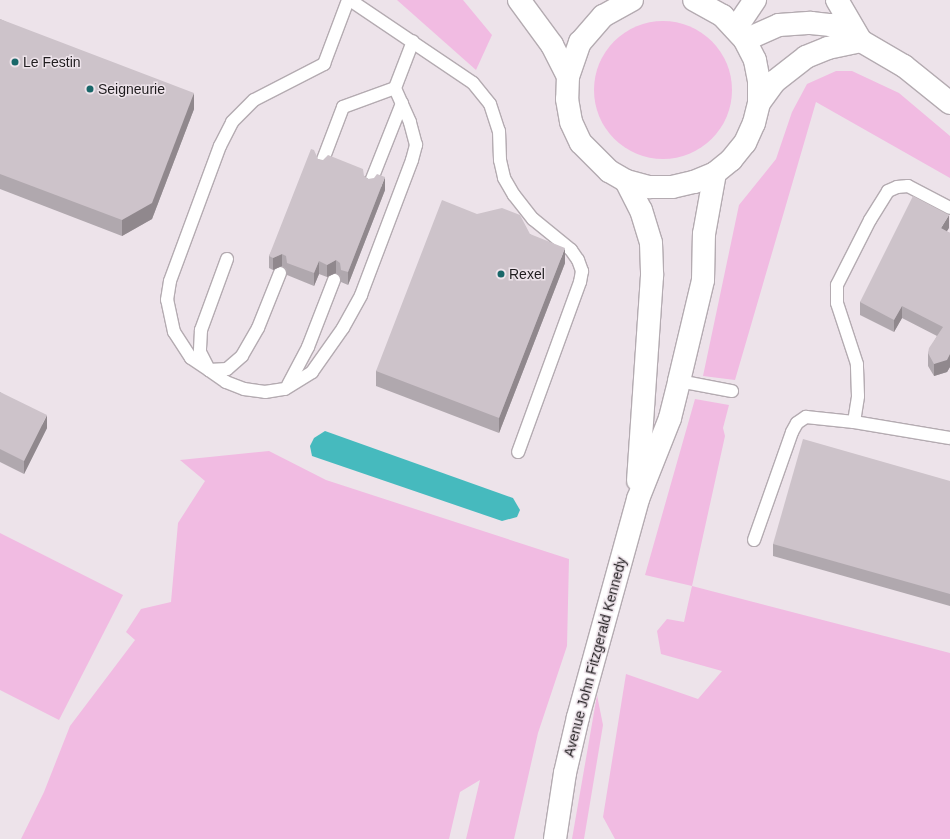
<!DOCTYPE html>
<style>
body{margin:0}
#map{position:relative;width:950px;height:839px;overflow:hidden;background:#ede3ea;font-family:Helvetica,sans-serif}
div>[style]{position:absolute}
.green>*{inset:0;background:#f1bbe2}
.round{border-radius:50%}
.water>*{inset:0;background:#46babe}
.roads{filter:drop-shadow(1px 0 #b4abb1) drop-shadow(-1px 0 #b4abb1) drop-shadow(0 1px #b4abb1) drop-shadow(0 -1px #b4abb1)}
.service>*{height:12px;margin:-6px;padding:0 6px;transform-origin:6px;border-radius:6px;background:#fff}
.minor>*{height:22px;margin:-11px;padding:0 11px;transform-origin:11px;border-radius:11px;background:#fff}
.tertiary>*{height:22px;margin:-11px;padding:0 11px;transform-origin:11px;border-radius:11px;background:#fff}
.secondary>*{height:22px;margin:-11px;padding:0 11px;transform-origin:11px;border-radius:11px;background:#fff}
.wall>*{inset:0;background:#b0a8ae}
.shaded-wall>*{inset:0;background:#90888d}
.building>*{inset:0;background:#cdc3ca}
.dots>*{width:11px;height:11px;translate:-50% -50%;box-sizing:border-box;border:2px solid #ede3ea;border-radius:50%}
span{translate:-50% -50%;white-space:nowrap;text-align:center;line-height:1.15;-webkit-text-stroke:3px #ede3ea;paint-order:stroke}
.poi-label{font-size:14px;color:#1f1c1e}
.left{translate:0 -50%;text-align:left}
.street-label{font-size:14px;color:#1f1c1e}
</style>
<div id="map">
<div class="green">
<div style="clip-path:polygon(397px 0,463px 0,492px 35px,476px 70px)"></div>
<div class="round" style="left:594px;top:21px;width:138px;height:138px"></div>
<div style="clip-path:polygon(836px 71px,852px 71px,899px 93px,950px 136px,950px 178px,816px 102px,735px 380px,703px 376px,739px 205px,776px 159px,792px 112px,807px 84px)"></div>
<div style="clip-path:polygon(695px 399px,729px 405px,723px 428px,725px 436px,692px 586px,950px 653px,950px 839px,615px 839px,603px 817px,626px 674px,698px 699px,722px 671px,661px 654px,657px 631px,667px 619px,684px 622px,692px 586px,645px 575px)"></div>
<div style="clip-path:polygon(269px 451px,326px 480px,569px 559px,567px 646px,538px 733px,514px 839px,466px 839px,480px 780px,460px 792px,449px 839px,21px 839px,44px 792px,70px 726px,135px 640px,126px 632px,141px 609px,171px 602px,178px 523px,205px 481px,180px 460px)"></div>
<div style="clip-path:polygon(0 533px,123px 595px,59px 720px,0 690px)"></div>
<div style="clip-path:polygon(597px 695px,603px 725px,584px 839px,572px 839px)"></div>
</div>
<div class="water">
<div style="clip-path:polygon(325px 431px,513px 498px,520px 510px,517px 517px,502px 521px,312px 456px,310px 446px,314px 438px)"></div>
</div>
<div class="roads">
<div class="service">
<div style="left:350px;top:0;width:148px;rotate:34deg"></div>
<div style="left:473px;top:83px;width:27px;rotate:51deg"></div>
<div style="left:490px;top:104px;width:28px;rotate:72deg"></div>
<div style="left:499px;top:131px;width:29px;rotate:88deg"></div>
<div style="left:500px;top:160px;width:18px;rotate:77deg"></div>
<div style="left:504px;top:178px;width:20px;rotate:60deg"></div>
<div style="left:514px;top:195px;width:31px;rotate:52deg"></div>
<div style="left:533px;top:219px;width:49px;rotate:39.2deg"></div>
<div style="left:571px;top:250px;width:12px;rotate:55deg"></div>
<div style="left:578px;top:260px;width:12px;rotate:70deg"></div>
<div style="left:582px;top:271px;width:11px;rotate:100deg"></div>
<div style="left:580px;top:282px;width:181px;rotate:110deg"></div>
<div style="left:321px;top:165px;width:62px;rotate:-69.2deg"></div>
<div style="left:343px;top:107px;width:55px;rotate:-20.1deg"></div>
<div style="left:370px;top:184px;width:87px;rotate:-68.4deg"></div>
<div style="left:227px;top:259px;width:76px;rotate:110.1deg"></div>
<div style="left:201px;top:330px;width:22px;rotate:93deg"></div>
<div style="left:200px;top:352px;width:20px;rotate:63deg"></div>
<div style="left:209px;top:370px;width:21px;rotate:35deg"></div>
<div style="left:226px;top:382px;width:19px;rotate:21deg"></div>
<div style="left:244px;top:389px;width:21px;rotate:8deg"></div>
<div style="left:265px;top:392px;width:20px;rotate:-9deg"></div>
<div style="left:285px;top:389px;width:32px;rotate:-32deg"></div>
<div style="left:312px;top:372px;width:54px;rotate:-54.8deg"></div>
<div style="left:343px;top:328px;width:38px;rotate:-61deg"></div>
<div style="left:361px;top:295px;width:144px;rotate:-69.3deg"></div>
<div style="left:412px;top:160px;width:16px;rotate:-75deg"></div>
<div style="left:416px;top:145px;width:24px;rotate:-105deg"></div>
<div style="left:410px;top:122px;width:37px;rotate:-114deg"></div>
<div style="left:395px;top:88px;width:50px;rotate:-69deg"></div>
<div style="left:280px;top:273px;width:59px;rotate:111.8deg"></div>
<div style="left:258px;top:328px;width:32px;rotate:120deg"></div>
<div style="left:242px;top:356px;width:20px;rotate:139deg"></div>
<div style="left:227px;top:369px;width:18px;rotate:177deg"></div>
<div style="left:209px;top:370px;width:22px;rotate:-146deg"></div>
<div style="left:191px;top:358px;width:31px;rotate:-123deg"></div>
<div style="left:174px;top:332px;width:33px;rotate:-102deg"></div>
<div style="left:167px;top:300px;width:19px;rotate:-81deg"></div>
<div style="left:170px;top:281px;width:144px;rotate:-69.7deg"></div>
<div style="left:220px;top:146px;width:27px;rotate:-63deg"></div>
<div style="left:232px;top:122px;width:31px;rotate:-45deg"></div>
<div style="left:254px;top:100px;width:79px;rotate:-27.2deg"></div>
<div style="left:324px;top:64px;width:68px;rotate:-69.4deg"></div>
<div style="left:679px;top:381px;width:54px;rotate:10.7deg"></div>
<div style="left:288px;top:385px;width:43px;rotate:-62.2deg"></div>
<div style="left:308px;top:347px;width:72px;rotate:-68.8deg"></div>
<div style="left:854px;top:422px;width:26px;rotate:-81deg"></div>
<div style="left:858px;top:396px;width:32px;rotate:-92deg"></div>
<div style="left:857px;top:364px;width:64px;rotate:-108.2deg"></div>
<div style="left:837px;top:303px;width:18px;rotate:-90deg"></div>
<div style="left:837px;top:285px;width:73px;rotate:-63.1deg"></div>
<div style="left:870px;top:220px;width:34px;rotate:-58deg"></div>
<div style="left:888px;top:191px;width:10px;rotate:-24deg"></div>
<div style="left:897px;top:187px;width:11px;rotate:-5deg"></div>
<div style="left:908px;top:186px;width:47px;rotate:27.6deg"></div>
<div style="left:754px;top:540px;width:114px;rotate:-70.6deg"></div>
<div style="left:792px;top:432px;width:10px;rotate:-61deg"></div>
<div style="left:797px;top:423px;width:11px;rotate:-34deg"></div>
<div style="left:806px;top:417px;width:48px;rotate:5.9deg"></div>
<div style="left:854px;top:422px;width:97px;rotate:9.5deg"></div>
</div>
<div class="minor">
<div style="left:837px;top:0;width:48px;rotate:59.7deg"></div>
<div style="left:861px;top:41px;width:50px;rotate:30.2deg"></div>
<div style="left:904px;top:66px;width:59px;rotate:38.8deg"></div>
<div style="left:745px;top:40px;width:37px;rotate:-24deg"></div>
<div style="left:779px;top:25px;width:32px;rotate:-4deg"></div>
<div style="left:811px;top:23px;width:20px;rotate:6deg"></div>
<div style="left:831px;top:25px;width:34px;rotate:28deg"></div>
<div style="left:861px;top:41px;width:34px;rotate:168deg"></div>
<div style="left:828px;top:48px;width:24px;rotate:158deg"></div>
<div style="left:806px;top:57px;width:39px;rotate:142deg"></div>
<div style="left:775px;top:81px;width:27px;rotate:126deg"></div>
</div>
<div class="tertiary">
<div style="left:736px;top:28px;width:34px;rotate:-56deg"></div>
</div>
<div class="secondary">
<div style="left:519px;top:0;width:56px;rotate:53.7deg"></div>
<div style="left:552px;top:45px;width:35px;rotate:63deg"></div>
<div style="left:632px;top:0;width:33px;rotate:151deg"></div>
<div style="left:603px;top:16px;width:35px;rotate:131deg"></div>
<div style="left:580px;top:42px;width:36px;rotate:109deg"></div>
<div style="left:568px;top:76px;width:23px;rotate:92deg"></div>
<div style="left:567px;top:99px;width:23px;rotate:80deg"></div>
<div style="left:571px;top:122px;width:23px;rotate:65deg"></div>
<div style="left:581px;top:143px;width:40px;rotate:45deg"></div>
<div style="left:609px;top:171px;width:20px;rotate:30deg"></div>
<div style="left:626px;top:181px;width:24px;rotate:15deg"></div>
<div style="left:649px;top:187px;width:23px"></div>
<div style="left:672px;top:187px;width:23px;rotate:-13deg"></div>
<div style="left:694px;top:182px;width:23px;rotate:-23deg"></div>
<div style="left:715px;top:173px;width:21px;rotate:-39deg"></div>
<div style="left:731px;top:160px;width:22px;rotate:-51deg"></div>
<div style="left:745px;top:143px;width:22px;rotate:-66deg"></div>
<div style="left:754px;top:123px;width:21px;rotate:-76deg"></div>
<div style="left:759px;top:103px;width:22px;rotate:-90deg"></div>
<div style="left:759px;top:81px;width:21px;rotate:-101deg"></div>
<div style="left:755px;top:60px;width:22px;rotate:-117deg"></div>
<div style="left:745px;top:40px;width:33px;rotate:-133deg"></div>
<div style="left:723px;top:16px;width:33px;rotate:-151deg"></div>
<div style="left:626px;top:181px;width:33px;rotate:63deg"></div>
<div style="left:641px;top:210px;width:34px;rotate:73deg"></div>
<div style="left:651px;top:243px;width:33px;rotate:88deg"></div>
<div style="left:652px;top:276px;width:205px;rotate:93.9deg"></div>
<div style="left:555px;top:839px;width:67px;rotate:-81.4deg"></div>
<div style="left:565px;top:773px;width:57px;rotate:-76.9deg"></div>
<div style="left:578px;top:717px;width:226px;rotate:-74.6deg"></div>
<div style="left:638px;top:499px;width:87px;rotate:-68.4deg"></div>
<div style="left:670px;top:418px;width:38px;rotate:-76deg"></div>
<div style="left:679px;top:381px;width:104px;rotate:-76.6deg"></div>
<div style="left:703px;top:280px;width:46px;rotate:-88.8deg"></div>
<div style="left:704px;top:234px;width:62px;rotate:-79.8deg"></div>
</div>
</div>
<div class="wall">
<div style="clip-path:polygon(0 19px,194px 109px,152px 219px,122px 236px,0 189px)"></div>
<div style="clip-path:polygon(318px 159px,364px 176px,385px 190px,348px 285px,341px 282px,340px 276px,336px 273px,327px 277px,319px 274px,314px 286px,287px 275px,286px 269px,282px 266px,273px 270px,269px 268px,269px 256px)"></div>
<div style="clip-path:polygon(949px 228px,946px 231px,950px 233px,950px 367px,947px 372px,934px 376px,928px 366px,928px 353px,937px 336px,902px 318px,894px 332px,860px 315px,860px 302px)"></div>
<div style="clip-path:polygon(530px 234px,565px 263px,499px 433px,376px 386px,376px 371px)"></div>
<div style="clip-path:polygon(0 392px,47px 428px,24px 474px,0 462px)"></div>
<div style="clip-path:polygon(950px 481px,950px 606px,773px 556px,773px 544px)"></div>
</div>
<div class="shaded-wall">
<div style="clip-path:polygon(194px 93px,194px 109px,152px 219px,122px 236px,122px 220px)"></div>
<div style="clip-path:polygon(385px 177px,385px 190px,348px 285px,348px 272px)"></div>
<div style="clip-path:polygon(949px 215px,949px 228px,941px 241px,941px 228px)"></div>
<div style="clip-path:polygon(565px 248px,565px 263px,499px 433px,499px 418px)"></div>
<div style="clip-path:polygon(282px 254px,282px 266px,273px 270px,273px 258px)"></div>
<div style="clip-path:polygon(336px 260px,336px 273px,327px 277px,327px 265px)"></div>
<div style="clip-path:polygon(319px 261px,319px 274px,314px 286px,314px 273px)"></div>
<div style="clip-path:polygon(902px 306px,902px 318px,894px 332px,894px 320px)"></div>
<div style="clip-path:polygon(950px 354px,950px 367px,947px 372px,934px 376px,934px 364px)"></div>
<div style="clip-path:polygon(47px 415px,47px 428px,24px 474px,24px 461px)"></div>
</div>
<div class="building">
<div style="clip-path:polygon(0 19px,194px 93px,152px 203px,122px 220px,0 174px)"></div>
<div style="clip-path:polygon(311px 149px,314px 150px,318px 159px,323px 160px,328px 155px,363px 169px,364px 176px,368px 179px,374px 178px,377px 174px,385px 177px,348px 272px,341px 270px,340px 263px,336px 260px,327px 265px,319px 261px,314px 273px,287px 263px,286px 256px,282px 254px,273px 258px,269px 256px)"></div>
<div style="clip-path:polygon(913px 196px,949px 215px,941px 228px,950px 233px,950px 354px,947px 360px,934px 364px,928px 353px,929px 348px,943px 327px,902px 306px,894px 320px,860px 302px)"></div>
<div style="clip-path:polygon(442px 200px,477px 214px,502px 208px,520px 215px,530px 234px,565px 248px,499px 418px,376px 371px)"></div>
<div style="clip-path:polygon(0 392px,47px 415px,24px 461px,0 449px)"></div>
<div style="clip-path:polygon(803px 439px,950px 481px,950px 594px,773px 544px)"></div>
</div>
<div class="dots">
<div style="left:15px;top:62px;background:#196769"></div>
<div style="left:90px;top:89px;background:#196769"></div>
<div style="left:501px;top:274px;background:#196769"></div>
</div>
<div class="poi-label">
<span class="left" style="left:23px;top:62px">Le Festin</span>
<span class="left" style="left:98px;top:89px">Seigneurie</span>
<span class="left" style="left:509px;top:274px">Rexel</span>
</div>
<div class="street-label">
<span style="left:595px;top:657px;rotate:-75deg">Avenue John Fitzgerald Kennedy</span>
</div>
</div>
